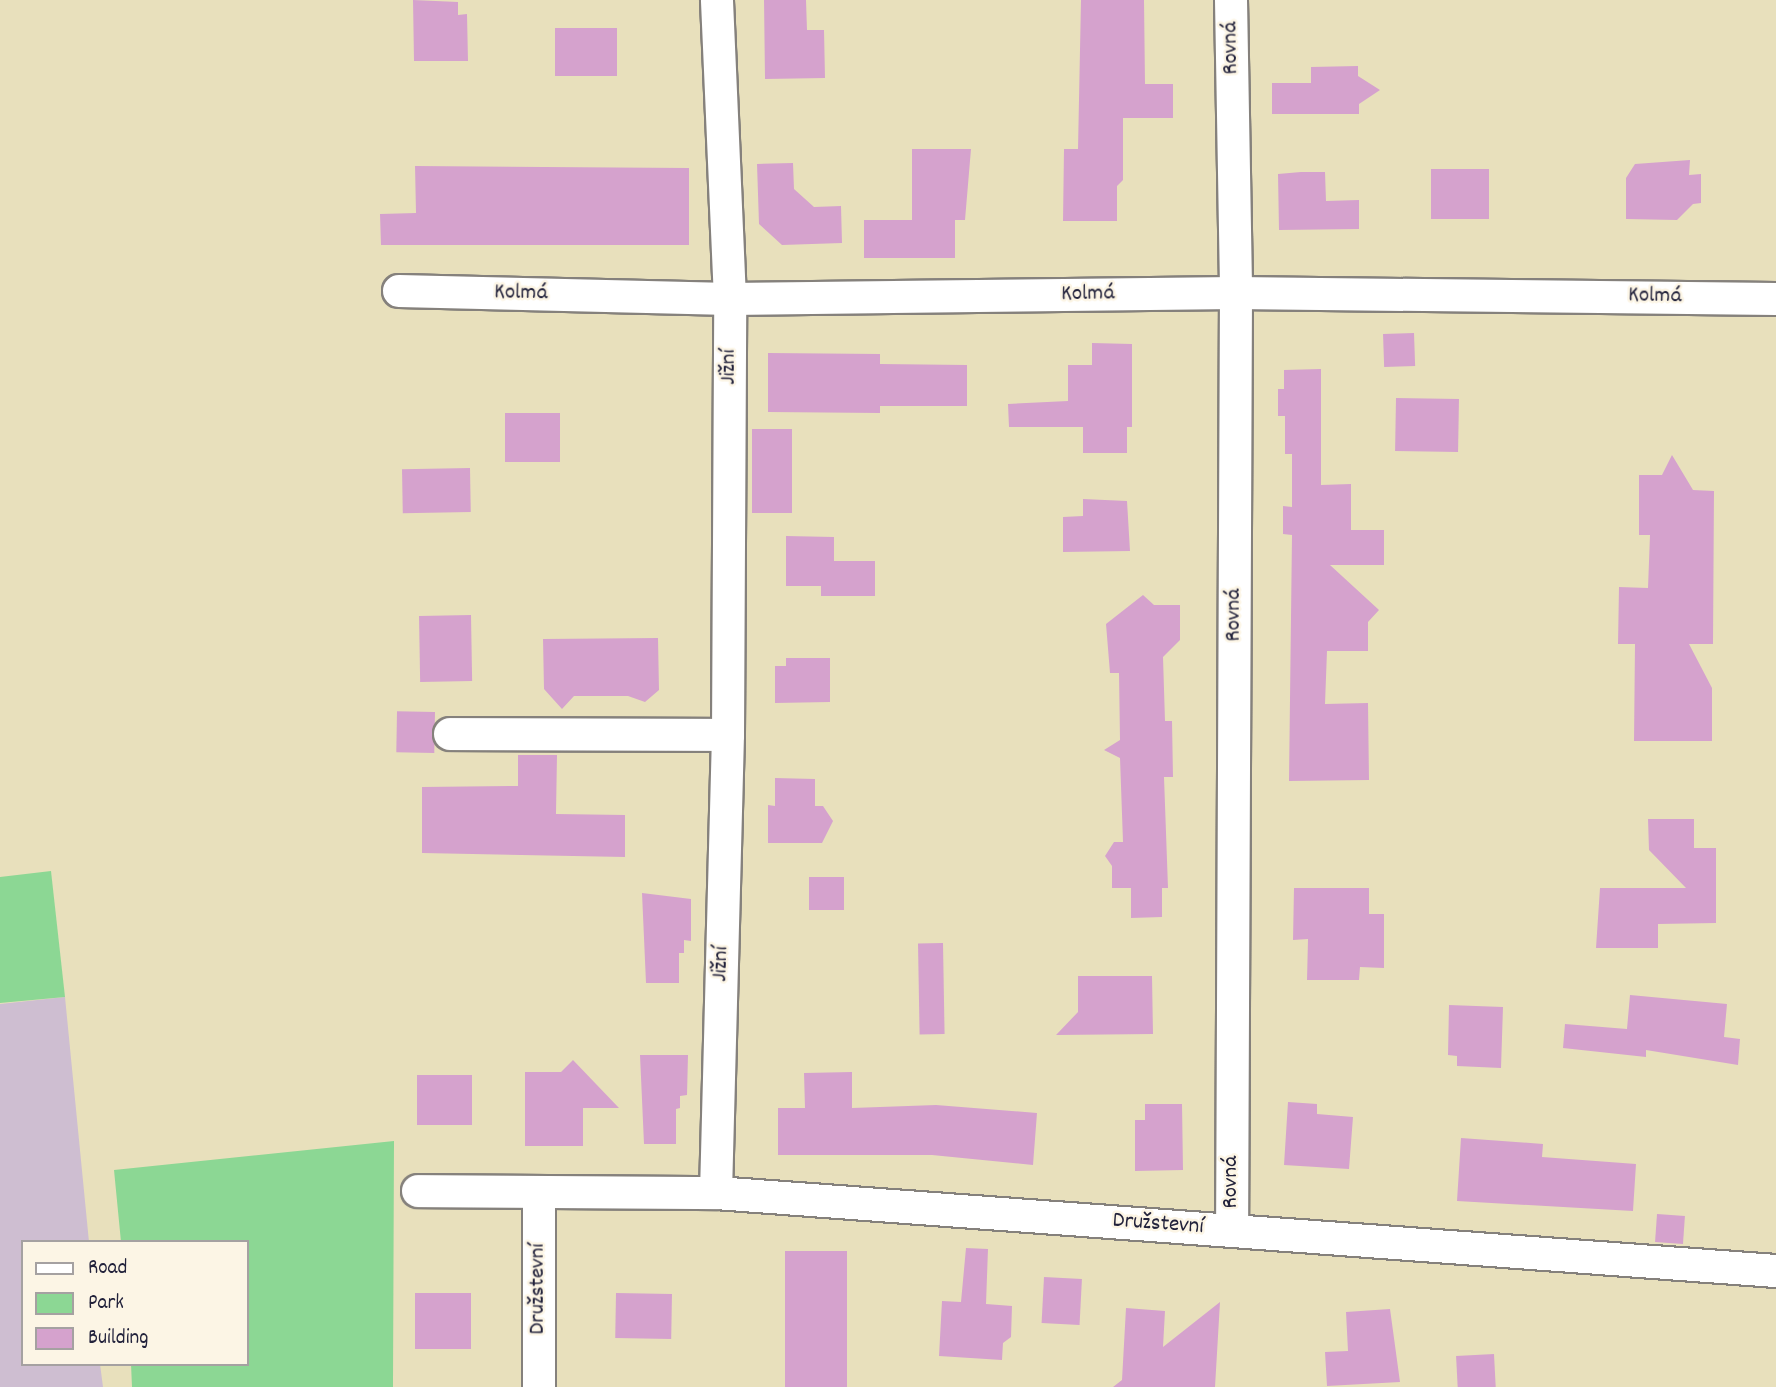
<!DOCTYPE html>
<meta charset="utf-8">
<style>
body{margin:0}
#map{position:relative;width:1776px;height:1387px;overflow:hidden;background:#e8e0bc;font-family:Dekko,sans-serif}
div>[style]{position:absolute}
.industrial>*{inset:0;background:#cebed1}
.green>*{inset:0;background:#8cd794}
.building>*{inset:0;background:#d5a2cd;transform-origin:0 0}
.roads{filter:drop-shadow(2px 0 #85817c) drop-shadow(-2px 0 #85817c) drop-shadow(0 2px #85817c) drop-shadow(0 -2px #85817c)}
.street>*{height:32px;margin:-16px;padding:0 16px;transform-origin:16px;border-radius:16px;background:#fff}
span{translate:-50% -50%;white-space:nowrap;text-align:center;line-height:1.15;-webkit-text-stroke:5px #fcf5e5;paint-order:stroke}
.street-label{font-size:23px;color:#22223b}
.legend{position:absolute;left:21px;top:1240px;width:228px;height:126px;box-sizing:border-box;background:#fcf5e5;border:2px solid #a5a1a1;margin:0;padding:9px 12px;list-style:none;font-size:21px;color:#22223b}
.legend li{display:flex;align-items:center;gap:14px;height:35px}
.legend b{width:35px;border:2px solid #a5a1a1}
</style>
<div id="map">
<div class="industrial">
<div style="clip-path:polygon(65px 997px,89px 1242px,23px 1242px,23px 1364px,100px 1364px,103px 1387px,0 1387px,0 1004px)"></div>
</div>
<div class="green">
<div style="clip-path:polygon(51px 871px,65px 997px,0 1003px,0 877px)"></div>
<div style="clip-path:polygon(394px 1141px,393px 1387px,132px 1387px,131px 1364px,247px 1364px,247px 1242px,121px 1242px,114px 1170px)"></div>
</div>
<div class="building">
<div style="clip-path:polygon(413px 0,458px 2px,458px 15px,467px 14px,468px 61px,414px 61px)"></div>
<div style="clip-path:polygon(764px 0,806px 0,807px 30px,824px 30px,825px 78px,765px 79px)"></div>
<div style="clip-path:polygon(1081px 0,1144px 0,1145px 84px,1173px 84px,1173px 118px,1123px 118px,1123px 180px,1117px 186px,1117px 221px,1063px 221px,1064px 149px,1078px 149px)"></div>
<div style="left:617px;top:28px;width:48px;height:62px;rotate:90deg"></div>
<div style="clip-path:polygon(1358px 66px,1358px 76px,1380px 90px,1359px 104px,1359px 114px,1272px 114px,1272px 83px,1311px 83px,1311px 67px)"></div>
<div style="clip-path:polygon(912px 149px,971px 149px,965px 220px,955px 220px,955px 258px,864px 258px,864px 220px,912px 220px)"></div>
<div style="clip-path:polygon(1690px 160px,1689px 175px,1701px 174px,1701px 203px,1693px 204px,1677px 220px,1626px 219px,1626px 178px,1635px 164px)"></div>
<div style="clip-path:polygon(793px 163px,794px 189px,814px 207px,841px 206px,842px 243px,782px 245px,759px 224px,757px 164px)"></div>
<div style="clip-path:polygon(415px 166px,689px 168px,689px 245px,381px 245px,380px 214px,416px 213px)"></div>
<div style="left:1431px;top:169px;width:58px;height:50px"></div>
<div style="clip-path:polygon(1301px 172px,1325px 172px,1326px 201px,1359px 200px,1359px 229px,1279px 230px,1278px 174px)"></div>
<div style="left:1414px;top:333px;width:33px;height:31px;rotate:88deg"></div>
<div style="clip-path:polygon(1092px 343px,1132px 344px,1132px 427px,1127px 427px,1127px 453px,1083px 453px,1083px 427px,1009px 427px,1008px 404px,1068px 401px,1068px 365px,1092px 365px)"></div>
<div style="clip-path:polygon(768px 353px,880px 354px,880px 364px,967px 365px,967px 406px,880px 406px,880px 413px,768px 412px)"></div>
<div style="clip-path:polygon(1321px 369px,1321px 485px,1351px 484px,1351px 530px,1384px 530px,1384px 565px,1330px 565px,1379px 610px,1368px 622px,1368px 651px,1327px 651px,1325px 704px,1368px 703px,1369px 780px,1289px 781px,1292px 535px,1283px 534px,1283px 506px,1292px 507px,1292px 454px,1285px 454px,1285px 416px,1278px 416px,1278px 389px,1284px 389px,1284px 370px)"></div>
<div style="left:1396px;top:398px;width:63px;height:53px;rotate:1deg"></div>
<div style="left:505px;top:413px;width:55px;height:49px"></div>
<div style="left:792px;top:429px;width:84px;height:40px;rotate:90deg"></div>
<div style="clip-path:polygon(1672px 455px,1693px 490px,1714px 491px,1713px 644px,1689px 644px,1712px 688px,1712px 741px,1634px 741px,1635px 644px,1618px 644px,1619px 587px,1648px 588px,1650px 535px,1639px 535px,1639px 475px,1662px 475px)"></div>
<div style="left:470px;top:468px;width:44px;height:68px;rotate:89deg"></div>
<div style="clip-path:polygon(1083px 499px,1127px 501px,1130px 551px,1063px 552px,1063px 517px,1083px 516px)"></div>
<div style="clip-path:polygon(786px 536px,834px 537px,834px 561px,875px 561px,875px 596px,821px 596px,821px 586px,786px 586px)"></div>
<div style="clip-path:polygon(1143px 595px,1154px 605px,1180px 605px,1180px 640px,1163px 657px,1165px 721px,1172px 721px,1173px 777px,1164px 777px,1168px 888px,1162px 888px,1162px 917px,1131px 918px,1131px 888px,1112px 888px,1112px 866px,1105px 856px,1114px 842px,1123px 842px,1120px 758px,1104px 750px,1120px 740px,1119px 673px,1110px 673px,1106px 624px)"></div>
<div style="left:471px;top:615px;width:66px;height:52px;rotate:89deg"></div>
<div style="clip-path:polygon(658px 638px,659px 690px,645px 702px,628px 696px,574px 696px,562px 709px,544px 689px,543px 639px)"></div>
<div style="clip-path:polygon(786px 658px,830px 658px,830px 702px,775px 703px,775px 666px,786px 666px)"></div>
<div style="left:435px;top:712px;width:41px;height:38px;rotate:91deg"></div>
<div style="clip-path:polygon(518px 755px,557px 755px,556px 814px,625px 815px,625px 857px,422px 853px,422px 787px,518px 786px)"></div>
<div style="clip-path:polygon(775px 778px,815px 779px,815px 806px,823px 806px,833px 821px,822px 843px,768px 843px,768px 805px,775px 806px)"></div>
<div style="clip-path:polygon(1648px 819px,1694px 819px,1694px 848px,1716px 848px,1716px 923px,1658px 924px,1658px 948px,1596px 948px,1600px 888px,1686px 888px,1649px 850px)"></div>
<div style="left:809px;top:877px;width:35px;height:33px"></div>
<div style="clip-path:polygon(1294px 888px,1369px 888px,1369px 914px,1384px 914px,1384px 968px,1360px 967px,1359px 980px,1307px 980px,1308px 939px,1293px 940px)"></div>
<div style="clip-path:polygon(642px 893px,691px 899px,691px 941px,684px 940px,684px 953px,679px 953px,679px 983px,646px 983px)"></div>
<div style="left:943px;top:943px;width:91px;height:25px;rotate:89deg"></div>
<div style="clip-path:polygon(1078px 976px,1152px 976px,1153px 1034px,1056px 1035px,1078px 1012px)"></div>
<div style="clip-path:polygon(1630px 995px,1727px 1004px,1724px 1037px,1740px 1039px,1738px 1065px,1646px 1050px,1646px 1057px,1563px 1048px,1565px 1024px,1627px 1029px)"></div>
<div style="clip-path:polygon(1449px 1005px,1503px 1007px,1501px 1068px,1457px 1066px,1457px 1056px,1448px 1055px)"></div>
<div style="clip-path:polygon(640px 1055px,688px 1055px,687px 1095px,680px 1096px,680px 1108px,676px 1109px,676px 1144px,644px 1144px)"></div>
<div style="clip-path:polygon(573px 1060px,619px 1108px,583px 1108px,583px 1146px,525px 1146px,525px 1072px,561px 1072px)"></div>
<div style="clip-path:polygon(852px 1072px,852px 1108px,936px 1105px,1037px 1113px,1033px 1165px,932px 1155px,778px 1155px,778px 1108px,805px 1108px,804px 1073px)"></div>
<div style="left:417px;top:1075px;width:55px;height:50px"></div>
<div style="clip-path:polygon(1288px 1102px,1317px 1104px,1317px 1114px,1353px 1117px,1349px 1169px,1284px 1165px)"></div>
<div style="clip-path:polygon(1145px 1104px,1182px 1104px,1183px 1170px,1135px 1171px,1135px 1120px,1145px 1120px)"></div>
<div style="clip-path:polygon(1461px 1138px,1543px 1144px,1542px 1157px,1636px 1164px,1633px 1211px,1457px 1201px)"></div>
<div style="left:1657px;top:1214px;width:28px;height:28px;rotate:4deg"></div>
<div style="clip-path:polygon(966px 1248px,988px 1249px,986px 1304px,1012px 1306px,1011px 1337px,1003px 1343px,1002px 1360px,939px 1356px,942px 1301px,961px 1302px)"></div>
<div style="left:785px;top:1251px;width:62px;height:136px"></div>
<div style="left:1044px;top:1277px;width:38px;height:46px;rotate:3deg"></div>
<div style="left:415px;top:1293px;width:56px;height:56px"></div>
<div style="left:616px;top:1293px;width:56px;height:45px;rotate:1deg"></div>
<div style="clip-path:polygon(1220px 1302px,1215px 1387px,1113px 1387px,1122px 1380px,1126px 1308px,1165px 1311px,1163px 1347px)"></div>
<div style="clip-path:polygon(1390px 1309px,1400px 1382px,1327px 1386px,1325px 1352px,1348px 1351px,1346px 1312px)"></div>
<div style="left:1494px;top:1354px;width:33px;height:38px;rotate:87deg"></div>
</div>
<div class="roads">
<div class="street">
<div style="left:1231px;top:0;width:293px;rotate:89deg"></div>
<div style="left:1236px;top:293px;width:938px;rotate:90.24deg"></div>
<div style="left:399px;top:291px;width:331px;rotate:1.4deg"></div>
<div style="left:730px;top:299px;width:506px;rotate:-0.68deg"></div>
<div style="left:1236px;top:293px;width:540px;rotate:0.64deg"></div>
<div style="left:450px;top:734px;width:278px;rotate:0.2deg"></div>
<div style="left:418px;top:1191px;width:298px;rotate:0.4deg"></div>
<div style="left:716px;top:1193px;width:1063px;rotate:4.21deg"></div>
<div style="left:539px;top:1192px;width:195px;rotate:90deg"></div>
<div style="left:716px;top:1193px;width:458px;rotate:-88.5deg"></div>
<div style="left:728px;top:735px;width:436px;rotate:-89.7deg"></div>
<div style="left:730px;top:299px;width:299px;rotate:-92.5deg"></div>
</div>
</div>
<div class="street-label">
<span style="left:1232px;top:48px;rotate:-91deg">Rovná</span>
<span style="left:521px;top:294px;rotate:1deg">Kolmá</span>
<span style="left:1088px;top:295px;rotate:-1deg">Kolmá</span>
<span style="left:1655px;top:297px;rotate:1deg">Kolmá</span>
<span style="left:730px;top:367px;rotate:-90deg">Jižní</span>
<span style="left:1235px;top:615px;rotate:-90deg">Rovná</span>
<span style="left:722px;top:964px;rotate:-88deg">Jižní</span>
<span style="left:1232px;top:1182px;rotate:-90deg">Rovná</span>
<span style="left:1158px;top:1225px;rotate:4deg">Družstevní</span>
<span style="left:539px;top:1289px;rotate:-90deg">Družstevní</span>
</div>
<ul class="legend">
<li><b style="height:9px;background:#fff"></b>Road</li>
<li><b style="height:19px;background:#8cd794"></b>Park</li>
<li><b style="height:19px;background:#d5a2cd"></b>Building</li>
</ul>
</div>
